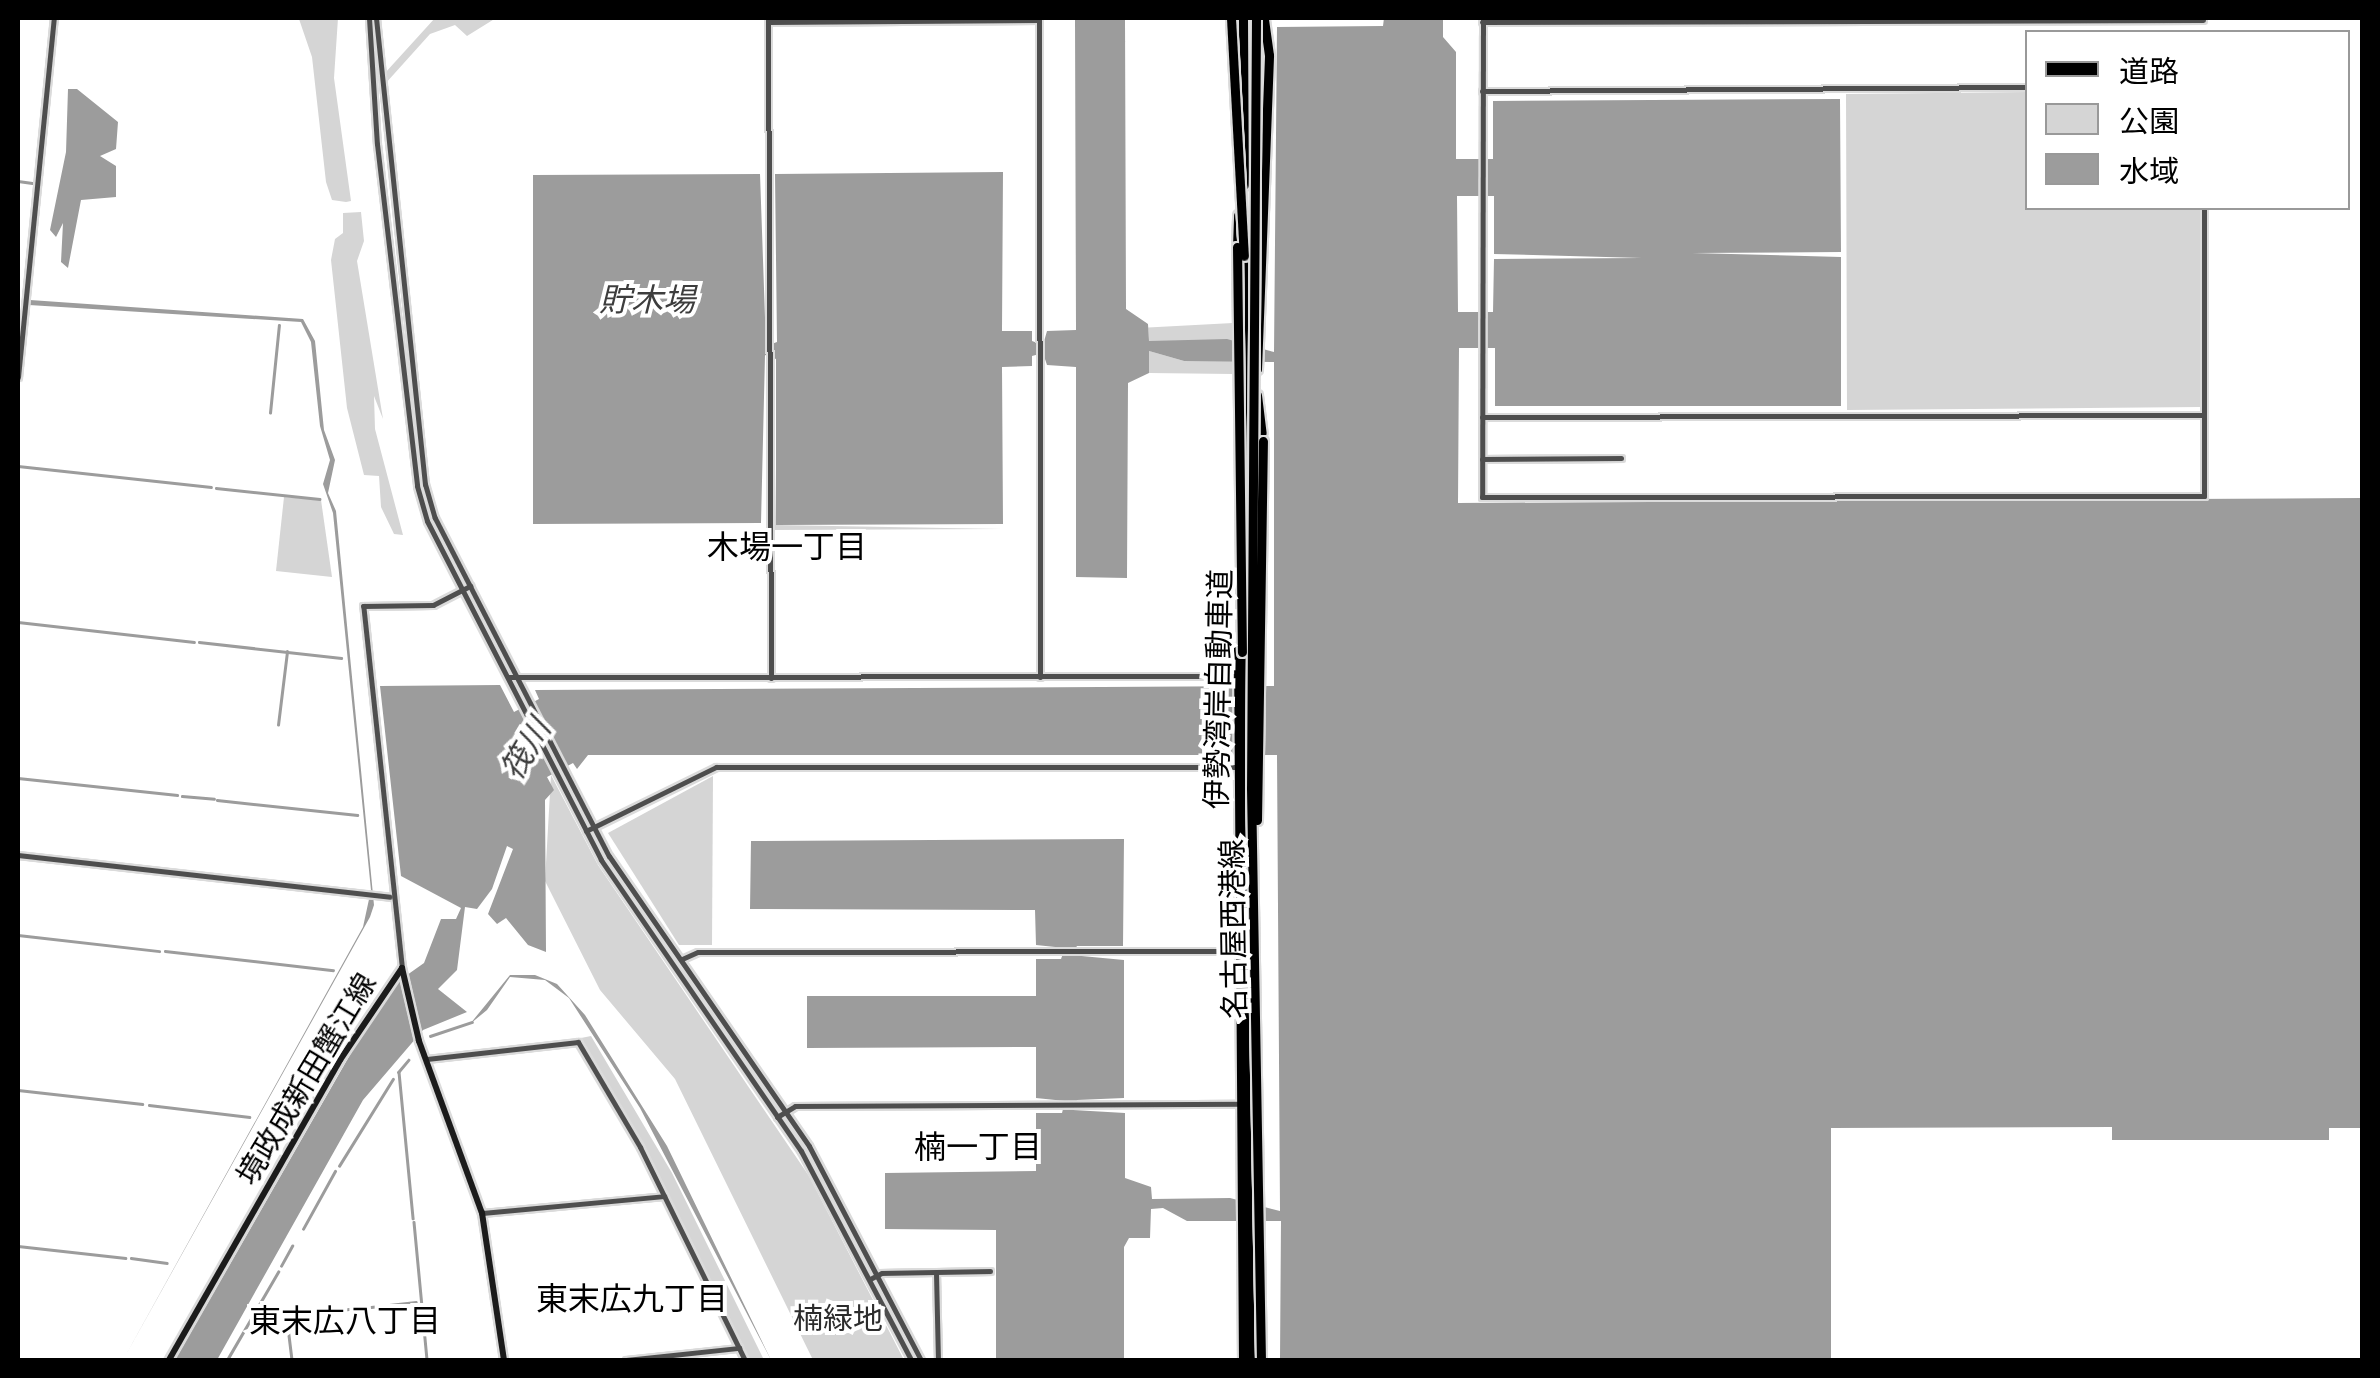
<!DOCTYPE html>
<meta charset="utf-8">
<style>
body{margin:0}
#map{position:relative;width:2380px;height:1378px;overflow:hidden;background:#fff;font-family:Manrope,"Noto Sans JP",sans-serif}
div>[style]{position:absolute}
.green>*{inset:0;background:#d5d5d5;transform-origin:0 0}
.water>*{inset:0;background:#9c9c9c}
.stream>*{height:2.5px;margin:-1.25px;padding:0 1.25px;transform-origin:1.25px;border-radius:1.25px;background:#9c9c9c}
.roads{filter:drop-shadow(2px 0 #dbdbdb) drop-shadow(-2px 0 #dbdbdb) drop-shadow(0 2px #dbdbdb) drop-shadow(0 -2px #dbdbdb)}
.tertiary>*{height:5px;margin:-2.5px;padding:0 2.5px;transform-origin:2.5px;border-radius:2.5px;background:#4e4e4e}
.secondary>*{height:6px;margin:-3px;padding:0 3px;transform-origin:3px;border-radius:3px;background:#1b1b1b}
.primary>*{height:8px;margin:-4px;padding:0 4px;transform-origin:4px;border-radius:4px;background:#000}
.motorway>*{height:9px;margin:-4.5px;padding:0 4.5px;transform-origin:4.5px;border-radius:4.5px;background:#000}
.bridges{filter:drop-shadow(2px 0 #dbdbdb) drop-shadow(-2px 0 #dbdbdb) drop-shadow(0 2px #dbdbdb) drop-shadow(0 -2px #dbdbdb)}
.motorway-bridge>*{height:9px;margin:-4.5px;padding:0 4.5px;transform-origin:4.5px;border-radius:4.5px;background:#000}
span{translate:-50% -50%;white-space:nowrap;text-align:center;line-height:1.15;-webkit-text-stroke:8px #fff;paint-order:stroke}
.street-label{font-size:30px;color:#000}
.park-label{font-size:30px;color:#2c2c2c}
.water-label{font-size:32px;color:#3d3d3d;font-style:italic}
.neighbourhood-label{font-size:32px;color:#000}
.frame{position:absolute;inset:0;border:20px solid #000;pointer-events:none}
.legend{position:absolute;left:2025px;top:30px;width:325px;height:180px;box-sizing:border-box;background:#fff;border:2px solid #999;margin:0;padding:12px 18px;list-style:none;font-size:30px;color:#000}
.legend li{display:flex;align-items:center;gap:20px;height:50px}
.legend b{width:50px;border:2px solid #999}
</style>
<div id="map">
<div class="green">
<div style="clip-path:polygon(338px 18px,334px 78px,351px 201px,346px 202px,332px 200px,326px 182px,312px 57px,299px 19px)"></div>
<div style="clip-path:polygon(435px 18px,496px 18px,467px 36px,455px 25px,430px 34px,385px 84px,385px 73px)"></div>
<div style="clip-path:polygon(2027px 92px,2028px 208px,2201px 208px,2200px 407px,1847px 410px,1846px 94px)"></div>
<div style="clip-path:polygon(361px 212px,364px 241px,357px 261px,383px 419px,374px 396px,375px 429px,403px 535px,394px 534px,381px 507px,379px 476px,364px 475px,347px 408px,331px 260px,335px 239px,343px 233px,343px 213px)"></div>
<div style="left:1233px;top:323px;width:18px;height:85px;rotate:87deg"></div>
<div style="clip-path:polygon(1149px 351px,1184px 361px,1233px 361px,1233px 374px,1149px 373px)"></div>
<div style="clip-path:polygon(773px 355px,776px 525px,1002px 529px,772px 530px)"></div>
<div style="clip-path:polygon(284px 497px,321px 500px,332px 577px,276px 571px)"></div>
<div style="clip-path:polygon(551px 775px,598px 865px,809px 1176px,904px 1360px,813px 1360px,675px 1079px,600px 990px,545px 881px)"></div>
<div style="clip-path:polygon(713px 776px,712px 945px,679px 945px,608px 833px)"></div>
<div style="clip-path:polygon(591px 1036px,672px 1173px,764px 1360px,749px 1360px,645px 1148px,581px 1038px)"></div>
</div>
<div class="water">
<div style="clip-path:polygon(58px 18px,30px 300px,303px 319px,315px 341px,324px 430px,335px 460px,328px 493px,336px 511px,374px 905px,370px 917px,123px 1360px,363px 927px,371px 890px,333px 513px,323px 484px,330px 460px,320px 426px,311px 342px,301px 322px,29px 305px)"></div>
<div style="clip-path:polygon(evenodd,1075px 18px,1125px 18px,1126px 309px,1148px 324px,1149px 341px,1227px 339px,1274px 352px,1277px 27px,1383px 26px,1384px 18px,1443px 18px,1443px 37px,1456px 52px,1456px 159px,1493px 159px,1493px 101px,1840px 99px,1841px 252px,1692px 253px,1841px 257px,1841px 406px,1495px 406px,1495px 348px,1459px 348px,1458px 503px,2362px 498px,2362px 1128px,2329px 1128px,2329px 1140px,2112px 1140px,2112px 1127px,1831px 1128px,1831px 1360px,1280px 1360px,1281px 1221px,1187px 1221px,1163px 1208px,1151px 1209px,1150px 1238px,1129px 1238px,1124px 1247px,1124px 1360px,996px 1360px,996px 1230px,885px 1229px,885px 1173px,1036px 1171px,1036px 1113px,1062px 1113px,1065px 1101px,1036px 1098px,1036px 1047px,807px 1048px,807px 996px,1036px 996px,1036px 959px,1061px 959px,1065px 948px,1036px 945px,1035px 910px,750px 909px,751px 841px,1124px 839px,1123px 946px,1077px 946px,1071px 955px,1124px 960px,1124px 1098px,1077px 1100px,1073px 1110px,1125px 1113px,1125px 1178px,1151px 1187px,1152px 1199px,1230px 1198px,1280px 1211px,1277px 755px,588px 755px,577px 769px,573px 763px,547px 777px,554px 790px,545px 800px,546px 952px,528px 945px,506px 918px,497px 924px,488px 914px,513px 849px,507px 846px,492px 889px,477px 909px,465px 907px,457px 970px,438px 989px,467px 1012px,423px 1030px,363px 1100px,217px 1360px,175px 1360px,374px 1013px,400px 980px,424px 963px,441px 919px,456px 919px,461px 908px,401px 876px,380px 686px,500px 685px,514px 712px,539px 699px,535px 690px,1274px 686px,1274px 362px,1184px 361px,1149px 351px,1149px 373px,1128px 383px,1127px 578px,1076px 577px,1076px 367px,1047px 365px,1043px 353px,1032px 356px,1032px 366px,1002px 367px,1003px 524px,776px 525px,776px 359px,765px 355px,761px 523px,533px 524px,533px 175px,760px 174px,766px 346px,777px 342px,775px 174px,1003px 172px,1002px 331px,1032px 331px,1032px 341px,1043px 345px,1047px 331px,1076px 330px,1075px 18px,1457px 196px,1494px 196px,1494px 254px,1642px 258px,1494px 259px,1493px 312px,1458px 312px,1457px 196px)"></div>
<div style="clip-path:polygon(68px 89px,77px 89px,118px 122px,116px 149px,100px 156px,116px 166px,116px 197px,81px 200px,68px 268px,61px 262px,63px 223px,56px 237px,50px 230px,66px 152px)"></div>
<div style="clip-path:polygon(510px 975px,535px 975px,557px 984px,585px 1015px,667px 1146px,771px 1360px,640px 1108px,569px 998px,545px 980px,510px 977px,487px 1010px,470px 1024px)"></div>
</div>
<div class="stream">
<div style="left:18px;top:181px;width:14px;rotate:8deg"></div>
<div style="left:270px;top:413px;width:88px;rotate:-84.2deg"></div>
<div style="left:18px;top:466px;width:194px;rotate:6.2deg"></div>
<div style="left:216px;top:488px;width:104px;rotate:6.1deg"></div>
<div style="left:18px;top:622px;width:177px;rotate:6.5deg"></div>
<div style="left:199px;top:642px;width:143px;rotate:6.4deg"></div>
<div style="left:278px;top:725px;width:74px;rotate:-83deg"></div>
<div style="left:18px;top:778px;width:160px;rotate:6.1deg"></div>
<div style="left:182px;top:796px;width:32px;rotate:5deg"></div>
<div style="left:217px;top:800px;width:141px;rotate:6.1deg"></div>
<div style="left:18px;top:935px;width:142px;rotate:6.5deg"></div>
<div style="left:165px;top:951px;width:169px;rotate:6.5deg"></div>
<div style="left:430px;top:1036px;width:44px;rotate:-18.4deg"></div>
<div style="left:409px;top:1060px;width:16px;rotate:130deg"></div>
<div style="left:399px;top:1072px;width:147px;rotate:84.5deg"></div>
<div style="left:18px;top:1090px;width:125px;rotate:6.4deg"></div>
<div style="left:149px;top:1105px;width:101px;rotate:6.8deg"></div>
<div style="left:339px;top:1166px;width:102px;rotate:-58.2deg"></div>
<div style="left:414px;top:1222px;width:139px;rotate:84.6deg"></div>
<div style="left:303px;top:1229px;width:66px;rotate:-61.1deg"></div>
<div style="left:18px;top:1246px;width:108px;rotate:6.4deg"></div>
<div style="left:131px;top:1258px;width:36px;rotate:8deg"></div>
<div style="left:281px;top:1266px;width:23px;rotate:-61deg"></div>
<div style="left:353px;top:1309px;width:63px;rotate:-6.3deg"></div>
<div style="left:288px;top:1316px;width:61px;rotate:-6.5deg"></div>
<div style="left:287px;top:1319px;width:41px;rotate:83deg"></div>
<div style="left:227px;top:1360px;width:102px;rotate:-59.9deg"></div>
</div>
<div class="roads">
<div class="tertiary">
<div style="left:369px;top:18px;width:126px;rotate:86.4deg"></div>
<div style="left:377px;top:144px;width:344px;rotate:83.3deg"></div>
<div style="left:417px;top:486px;width:36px;rotate:74deg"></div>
<div style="left:427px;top:521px;width:381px;rotate:62.8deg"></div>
<div style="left:601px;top:860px;width:353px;rotate:55.5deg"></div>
<div style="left:801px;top:1151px;width:236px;rotate:62.2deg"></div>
<div style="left:376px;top:18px;width:469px;rotate:84deg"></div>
<div style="left:425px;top:484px;width:35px;rotate:74deg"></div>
<div style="left:435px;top:518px;width:380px;rotate:62.8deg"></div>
<div style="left:609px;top:856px;width:352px;rotate:55.4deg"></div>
<div style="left:809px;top:1146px;width:242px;rotate:62.4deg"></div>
<div style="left:768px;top:18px;width:660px;rotate:89.74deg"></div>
<div style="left:1039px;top:18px;width:659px;rotate:89.91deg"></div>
<div style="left:1483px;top:18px;width:479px;rotate:90.1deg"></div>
<div style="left:1482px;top:497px;width:722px;rotate:-0.08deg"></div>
<div style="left:2204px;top:496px;width:288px;rotate:-90deg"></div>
<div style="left:768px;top:22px;width:271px;rotate:-0.4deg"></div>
<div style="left:1482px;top:22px;width:721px;rotate:-0.16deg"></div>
<div style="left:1482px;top:91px;width:546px;rotate:-0.42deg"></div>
<div style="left:18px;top:377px;width:361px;rotate:-84.3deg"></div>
<div style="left:1482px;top:417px;width:722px;rotate:-0.16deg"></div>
<div style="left:1482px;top:459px;width:139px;rotate:-0.4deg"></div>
<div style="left:508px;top:677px;width:730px;rotate:-0.08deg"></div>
<div style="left:586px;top:831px;width:145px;rotate:-26.2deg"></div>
<div style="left:716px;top:767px;width:521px"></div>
<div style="left:18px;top:855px;width:374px;rotate:6.4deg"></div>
<div style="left:682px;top:959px;width:17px;rotate:-24deg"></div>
<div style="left:698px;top:952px;width:540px;rotate:-0.11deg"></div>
<div style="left:402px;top:968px;width:364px;rotate:-96.1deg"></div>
<div style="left:363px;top:606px;width:70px;rotate:-0.8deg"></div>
<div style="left:433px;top:605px;width:42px;rotate:-27.2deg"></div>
<div style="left:427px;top:1059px;width:152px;rotate:-6.4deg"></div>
<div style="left:578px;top:1042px;width:122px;rotate:59.4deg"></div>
<div style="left:640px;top:1147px;width:237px;rotate:63.8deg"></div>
<div style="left:777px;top:1117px;width:21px;rotate:-31deg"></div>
<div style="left:795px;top:1106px;width:446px;rotate:-0.3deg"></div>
<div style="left:482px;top:1213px;width:183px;rotate:-5.3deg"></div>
<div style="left:936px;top:1273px;width:87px;rotate:88.7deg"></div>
<div style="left:870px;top:1279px;width:13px;rotate:-27deg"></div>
<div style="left:882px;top:1273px;width:108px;rotate:-1.1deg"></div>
<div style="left:626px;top:1360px;width:114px;rotate:-6.1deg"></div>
</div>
<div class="secondary">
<div style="left:169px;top:1360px;width:345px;rotate:-60.3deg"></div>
<div style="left:340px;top:1060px;width:111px;rotate:-56deg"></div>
<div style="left:402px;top:968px;width:75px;rotate:76.9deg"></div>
<div style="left:419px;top:1041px;width:183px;rotate:69.9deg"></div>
<div style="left:482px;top:1213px;width:149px;rotate:81.5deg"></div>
</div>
<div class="primary">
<div style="left:1238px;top:647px;width:713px;rotate:89.6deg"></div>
</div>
<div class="motorway">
<div style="left:1243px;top:18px;width:167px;rotate:89.7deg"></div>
<div style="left:1237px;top:247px;width:32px;rotate:-88deg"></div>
<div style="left:1244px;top:250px;width:315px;rotate:89.8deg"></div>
<div style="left:1257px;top:369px;width:314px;rotate:-87.8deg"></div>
<div style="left:1269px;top:55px;width:37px;rotate:-98deg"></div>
<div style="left:1257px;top:395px;width:38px;rotate:83deg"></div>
<div style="left:1243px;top:645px;width:715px;rotate:89.44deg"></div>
</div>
</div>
<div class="bridges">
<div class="motorway-bridge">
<div style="left:1231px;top:18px;width:238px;rotate:86.9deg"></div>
<div style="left:1256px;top:18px;width:770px;rotate:90.37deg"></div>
<div style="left:1251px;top:788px;width:572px;rotate:89deg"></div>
<div style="left:1237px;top:247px;width:405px;rotate:89.3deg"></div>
<div style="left:1257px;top:820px;width:379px;rotate:-89.1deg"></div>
</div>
</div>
<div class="street-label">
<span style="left:1218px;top:689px;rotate:-89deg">伊勢湾岸自動車道</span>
<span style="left:1233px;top:929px;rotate:-91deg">名古屋西港線</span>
<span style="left:306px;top:1079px;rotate:-59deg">境政成新田蟹江線</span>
</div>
<div class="park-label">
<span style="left:838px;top:1318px">楠緑地</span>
</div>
<div class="water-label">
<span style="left:647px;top:299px">貯木場</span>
<span style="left:525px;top:749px;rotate:-59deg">筏川</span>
</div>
<div class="neighbourhood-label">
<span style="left:787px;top:546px">木場一丁目</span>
<span style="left:978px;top:1146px">楠一丁目</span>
<span style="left:632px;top:1298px">東末広九丁目</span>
<span style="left:345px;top:1320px">東末広八丁目</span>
</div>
<div class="frame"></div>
<ul class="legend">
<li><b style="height:12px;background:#000"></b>道路</li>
<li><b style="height:28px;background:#d5d5d5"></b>公園</li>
<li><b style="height:28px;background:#9c9c9c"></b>水域</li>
</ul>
</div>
